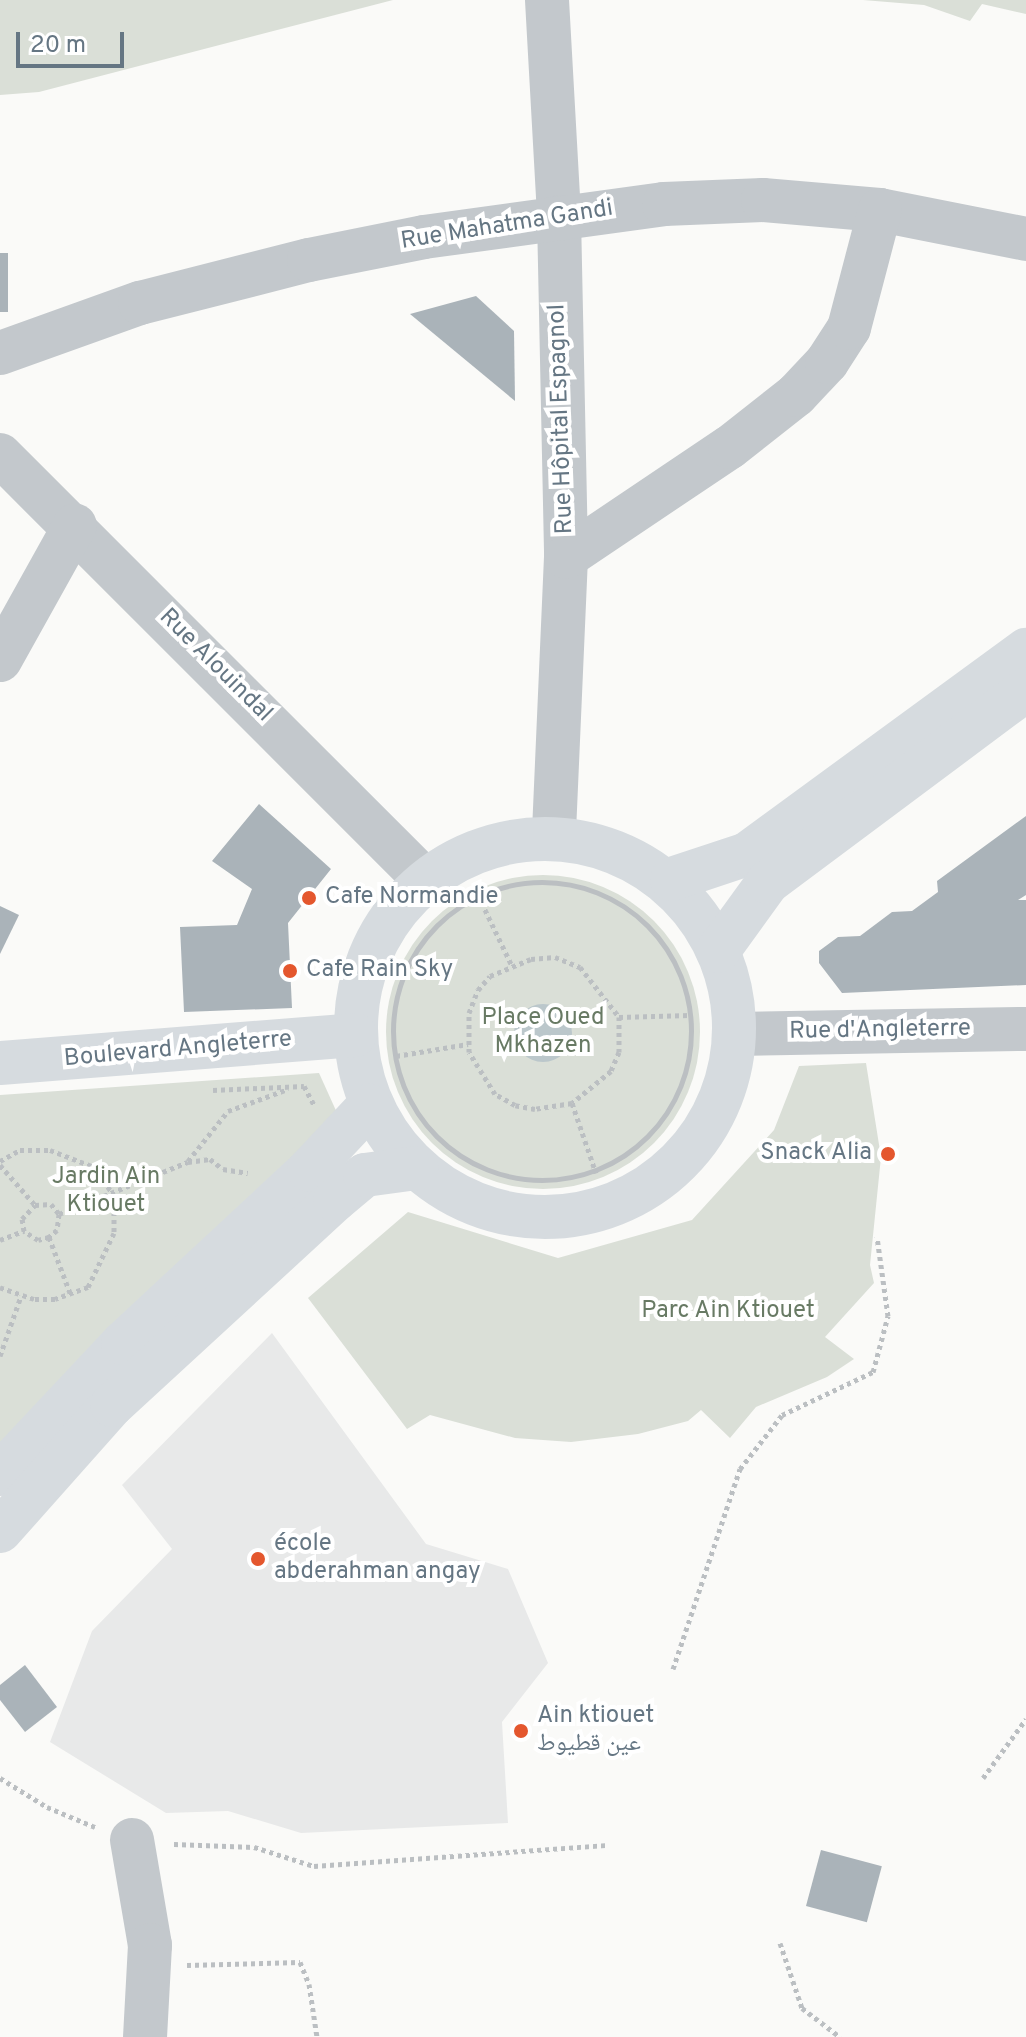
<!DOCTYPE html>
<meta charset="utf-8">
<style>
body{margin:0}
#map{position:relative;width:1026px;height:2037px;overflow:hidden;background:#fafaf8;font-family:Overpass,"Noto Naskh Arabic",sans-serif}
div>[style]{position:absolute}
.built>*{inset:0;background:#e8e9e9}
.green>*{inset:0;background:#dadfd7}
.round{border-radius:50%}
.water>*{inset:0;background:#bbc7cb}
.building>*{inset:0;background:#aab3b9;transform-origin:0 0}
.path>*{height:5px;margin-top:-2.5px;transform-origin:0;background:repeating-linear-gradient(90deg,#bbbfc2 0 4px,transparent 0 8px)}
.path>.ring{margin:-2.5px;padding:0;box-sizing:content-box;background:none;border:5px solid #bbbfc2;border-radius:50%}
.minor>*{height:44px;margin:-22px;padding:0 22px;transform-origin:22px;border-radius:22px;background:#c3c8cc}
.major>*{height:44px;margin:-22px;padding:0 22px;transform-origin:22px;border-radius:22px;background:#d6dbdf}
.major>.ring{margin:-22px;padding:0;box-sizing:content-box;background:none;border:44px solid #d6dbdf;border-radius:50%}
.dots>*{width:22px;height:22px;translate:-50% -50%;box-sizing:border-box;border:4px solid #fff;border-radius:50%}
span{translate:-50% -50%;white-space:nowrap;text-align:center;line-height:1.15;-webkit-text-stroke:8px #fff;paint-order:stroke}
.street-label{font-size:24px;color:#657683}
.poi-label{font-size:24px;color:#657683}
.left{translate:0 -50%;text-align:left}
.right{translate:-100% -50%;text-align:right}
.park-label{font-size:24px;color:#687a64}
.scale{position:absolute;left:16px;top:32px;width:108px;height:36px;box-sizing:border-box;border:4px solid #657683;border-top:0;padding-left:10px;font-size:24px;line-height:28px;white-space:nowrap;color:#657683;-webkit-text-stroke:6px #fff;paint-order:stroke}
</style>
<div id="map">
<div class="built">
<div style="clip-path:polygon(272px 1333px,426px 1544px,508px 1569px,548px 1663px,502px 1722px,508px 1823px,301px 1833px,228px 1811px,166px 1813px,50px 1742px,92px 1631px,172px 1549px,122px 1485px)"></div>
</div>
<div class="green">
<div style="clip-path:polygon(0 0,393px 0,39px 92px,0 95px)"></div>
<div style="clip-path:polygon(863px 0,1026px 0,1026px 14px,982px 4px,970px 21px,924px 5px)"></div>
<div class="round" style="left:386px;top:875px;width:314px;height:314px"></div>
<div style="clip-path:polygon(866px 1063px,881px 1157px,870px 1265px,874px 1283px,825px 1337px,854px 1359px,827px 1377px,756px 1407px,730px 1438px,701px 1410px,688px 1421px,638px 1434px,571px 1442px,515px 1438px,430px 1415px,407px 1429px,308px 1298px,408px 1212px,558px 1258px,692px 1220px,774px 1130px,799px 1066px)"></div>
<div style="clip-path:polygon(319px 1073px,338px 1115px,0 1449px,0 1095px)"></div>
</div>
<div class="water">
<div class="round" style="left:514px;top:1004px;width:58px;height:58px"></div>
</div>
<div class="building">
<div style="left:0;top:253px;width:8px;height:59px"></div>
<div style="clip-path:polygon(476px 296px,514px 331px,515px 401px,410px 314px)"></div>
<div style="clip-path:polygon(259px 804px,331px 869px,288px 923px,292px 1008px,184px 1012px,180px 927px,237px 925px,252px 889px,212px 861px)"></div>
<div style="clip-path:polygon(1026px 816px,1026px 895px,1018px 900px,1026px 900px,1026px 985px,842px 993px,819px 963px,819px 951px,838px 937px,860px 936px,892px 912px,912px 911px,938px 892px,937px 881px)"></div>
<div style="clip-path:polygon(0 906px,19px 915px,0 954px)"></div>
<div style="clip-path:polygon(25px 1665px,57px 1707px,25px 1732px,0 1700px,0 1685px)"></div>
<div style="left:821px;top:1850px;width:63px;height:58px;rotate:15deg"></div>
</div>
<div class="path">
<div class="ring" style="left:393px;top:882px;width:293px;height:293px"></div>
<div style="left:478px;top:895px;width:79px;rotate:64.4deg"></div>
<div style="left:619px;top:1017px;width:35px;rotate:90deg"></div>
<div style="left:619px;top:1052px;width:21px;rotate:113deg"></div>
<div style="left:611px;top:1071px;width:50px;rotate:140.6deg"></div>
<div style="left:572px;top:1103px;width:37px;rotate:171deg"></div>
<div style="left:535px;top:1109px;width:20px;rotate:-169deg"></div>
<div style="left:515px;top:1105px;width:23px;rotate:-151deg"></div>
<div style="left:495px;top:1094px;width:49px;rotate:-121.8deg"></div>
<div style="left:469px;top:1052px;width:39px;rotate:-90deg"></div>
<div style="left:469px;top:1013px;width:25px;rotate:-69deg"></div>
<div style="left:478px;top:990px;width:18px;rotate:-49deg"></div>
<div style="left:490px;top:976px;width:44px;rotate:-22.5deg"></div>
<div style="left:531px;top:959px;width:24px;rotate:-5deg"></div>
<div style="left:555px;top:957px;width:27px;rotate:22deg"></div>
<div style="left:580px;top:967px;width:63px;rotate:52deg"></div>
<div style="left:619px;top:1017px;width:71px;rotate:-1.6deg"></div>
<div style="left:396px;top:1056px;width:73px;rotate:-9.5deg"></div>
<div style="left:213px;top:1090px;width:91px;rotate:-2.5deg"></div>
<div style="left:304px;top:1086px;width:21px;rotate:62deg"></div>
<div style="left:572px;top:1103px;width:74px;rotate:71.1deg"></div>
<div style="left:0;top:1161px;width:23px;rotate:-29deg"></div>
<div style="left:20px;top:1150px;width:30px"></div>
<div style="left:50px;top:1150px;width:47px;rotate:21.1deg"></div>
<div style="left:94px;top:1167px;width:35px;rotate:55deg"></div>
<div style="left:114px;top:1196px;width:37px;rotate:90deg"></div>
<div style="left:114px;top:1233px;width:60px;rotate:115.7deg"></div>
<div style="left:88px;top:1287px;width:35px;rotate:160deg"></div>
<div style="left:55px;top:1299px;width:21px;rotate:180deg"></div>
<div style="left:34px;top:1299px;width:36px;rotate:-161deg"></div>
<div style="left:188px;top:1161px;width:64px;rotate:-51.3deg"></div>
<div style="left:228px;top:1111px;width:64px;rotate:-20.1deg"></div>
<div style="left:0;top:1165px;width:53px;rotate:48.8deg"></div>
<div style="left:59px;top:1214px;width:16px;rotate:97deg"></div>
<div style="left:57px;top:1230px;width:11px;rotate:139deg"></div>
<div style="left:49px;top:1237px;width:11px;rotate:165deg"></div>
<div style="left:38px;top:1240px;width:17px;rotate:-147deg"></div>
<div style="left:24px;top:1231px;width:12px;rotate:-99deg"></div>
<div style="left:22px;top:1219px;width:19px;rotate:-47deg"></div>
<div style="left:35px;top:1205px;width:16px;rotate:-4deg"></div>
<div style="left:51px;top:1204px;width:13px;rotate:51deg"></div>
<div style="left:59px;top:1214px;width:139px;rotate:-22deg"></div>
<div style="left:188px;top:1162px;width:22px;rotate:-8deg"></div>
<div style="left:210px;top:1159px;width:16px;rotate:38deg"></div>
<div style="left:223px;top:1169px;width:25px;rotate:9deg"></div>
<div style="left:49px;top:1237px;width:60px;rotate:69.4deg"></div>
<div style="left:0;top:1240px;width:26px;rotate:-21deg"></div>
<div style="left:0;top:1356px;width:64px;rotate:-70.7deg"></div>
<div style="left:673px;top:1669px;width:211px;rotate:-71.5deg"></div>
<div style="left:740px;top:1469px;width:68px;rotate:-52.1deg"></div>
<div style="left:782px;top:1415px;width:101px;rotate:-25.3deg"></div>
<div style="left:873px;top:1372px;width:58px;rotate:-75deg"></div>
<div style="left:888px;top:1316px;width:80px;rotate:-97.9deg"></div>
<div style="left:0;top:1778px;width:55px;rotate:31.7deg"></div>
<div style="left:47px;top:1807px;width:52px;rotate:22.6deg"></div>
<div style="left:983px;top:1778px;width:73px;rotate:-53.9deg"></div>
<div style="left:174px;top:1844px;width:80px;rotate:2.1deg"></div>
<div style="left:254px;top:1847px;width:63px;rotate:17.6deg"></div>
<div style="left:314px;top:1866px;width:292px;rotate:-4.1deg"></div>
<div style="left:780px;top:1943px;width:69px;rotate:71.3deg"></div>
<div style="left:802px;top:2008px;width:48px;rotate:37.3deg"></div>
<div style="left:187px;top:1965px;width:113px;rotate:-1.5deg"></div>
<div style="left:300px;top:1962px;width:24px;rotate:68deg"></div>
<div style="left:309px;top:1984px;width:54px;rotate:81.4deg"></div>
</div>
<div class="minor">
<div style="left:547px;top:0;width:217px;rotate:86.8deg"></div>
<div style="left:559px;top:217px;width:340px;rotate:88.8deg"></div>
<div style="left:566px;top:557px;width:280px;rotate:92.5deg"></div>
<div style="left:0;top:353px;width:149px;rotate:-19.7deg"></div>
<div style="left:140px;top:303px;width:174px;rotate:-14.3deg"></div>
<div style="left:309px;top:260px;width:117px;rotate:-11.3deg"></div>
<div style="left:424px;top:237px;width:242px;rotate:-7.8deg"></div>
<div style="left:664px;top:204px;width:99px;rotate:-2.3deg"></div>
<div style="left:763px;top:200px;width:117px;rotate:4.9deg"></div>
<div style="left:880px;top:210px;width:149px;rotate:11.2deg"></div>
<div style="left:0;top:455px;width:602px;rotate:45deg"></div>
<div style="left:566px;top:557px;width:197px;rotate:-33.9deg"></div>
<div style="left:730px;top:447px;width:84px;rotate:-38.2deg"></div>
<div style="left:796px;top:395px;width:45px;rotate:-46.8deg"></div>
<div style="left:827px;top:362px;width:40px;rotate:-57.1deg"></div>
<div style="left:849px;top:328px;width:122px;rotate:-75.3deg"></div>
<div style="left:0;top:660px;width:154px;rotate:-60.9deg"></div>
<div style="left:735px;top:1034px;width:291px;rotate:-1deg"></div>
<div style="left:132px;top:1840px;width:107px;rotate:80.3deg"></div>
<div style="left:150px;top:1945px;width:92px;rotate:93.1deg"></div>
</div>
<div class="major">
<div class="ring" style="left:356px;top:839px;width:334px;height:334px"></div>
<div style="left:672px;top:879px;width:79px;rotate:-18.4deg"></div>
<div style="left:747px;top:854px;width:346px;rotate:-36.2deg"></div>
<div style="left:718px;top:951px;width:85px;rotate:-54.1deg"></div>
<div style="left:768px;top:882px;width:322px;rotate:-36.7deg"></div>
<div style="left:0;top:1063px;width:356px;rotate:-4.5deg"></div>
<div style="left:0;top:1474px;width:180px;rotate:-46.8deg"></div>
<div style="left:123px;top:1343px;width:254px;rotate:-42.9deg"></div>
<div style="left:309px;top:1170px;width:88px;rotate:-46.8deg"></div>
<div style="left:0;top:1531px;width:169px;rotate:-48.4deg"></div>
<div style="left:112px;top:1405px;width:303px;rotate:-42.6deg"></div>
<div style="left:335px;top:1200px;width:39px;rotate:-40deg"></div>
<div style="left:365px;top:1175px;width:52px;rotate:-7.7deg"></div>
</div>
<div class="dots">
<div style="left:309px;top:898px;background:#e4572e"></div>
<div style="left:290px;top:971px;background:#e4572e"></div>
<div style="left:888px;top:1154px;background:#e4572e"></div>
<div style="left:258px;top:1559px;background:#e4572e"></div>
<div style="left:521px;top:1731px;background:#e4572e"></div>
</div>
<div class="street-label">
<span style="left:507px;top:226px;rotate:-9deg">Rue Mahatma Gandi</span>
<span style="left:562px;top:419px;rotate:-92deg">Rue Hôpital Espagnol</span>
<span style="left:215px;top:666px;rotate:45deg">Rue Alouindal</span>
<span style="left:880px;top:1031px;rotate:-1deg">Rue d'Angleterre</span>
<span style="left:178px;top:1050px;rotate:-5deg">Boulevard Angleterre</span>
</div>
<div class="poi-label">
<span class="left" style="left:325px;top:898px">Cafe Normandie</span>
<span class="left" style="left:306px;top:971px">Cafe Rain Sky</span>
<span class="right" style="left:872px;top:1154px">Snack Alia</span>
<span class="left" style="left:274px;top:1559px">école<br>abderahman angay</span>
<span class="left" style="left:537px;top:1731px">Ain ktiouet<br>عين قطيوط</span>
</div>
<div class="park-label">
<span style="left:543px;top:1033px">Place Oued<br>Mkhazen</span>
<span style="left:106px;top:1192px">Jardin Ain<br>Ktiouet</span>
<span style="left:728px;top:1312px">Parc Ain Ktiouet</span>
</div>
<div class="scale">20 m</div>
</div>
